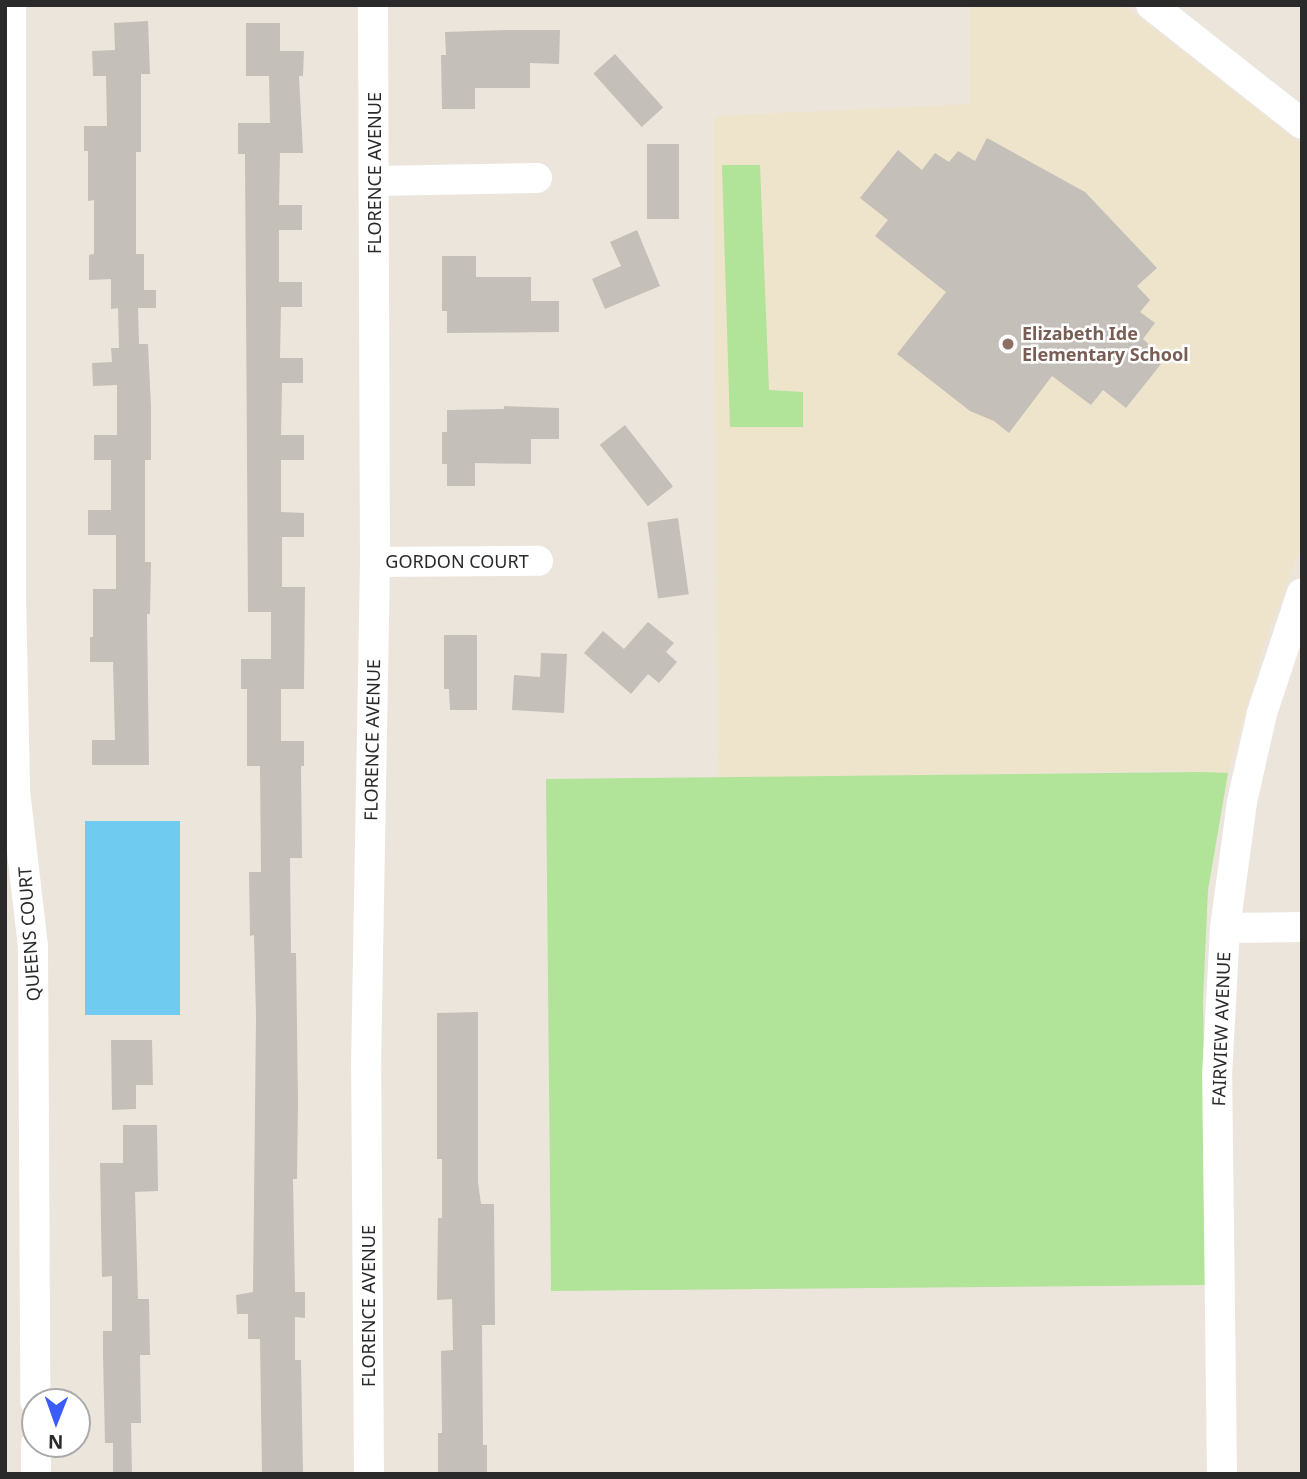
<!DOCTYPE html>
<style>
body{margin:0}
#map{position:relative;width:1307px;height:1479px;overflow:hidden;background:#ece5dc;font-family:"Noto Sans",sans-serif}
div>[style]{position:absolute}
.education>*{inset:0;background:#eee3cb}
.green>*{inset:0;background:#b1e398}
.water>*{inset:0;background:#6fcbef;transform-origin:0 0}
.building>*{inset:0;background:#c4bfb8;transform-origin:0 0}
.minor>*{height:30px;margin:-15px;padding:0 15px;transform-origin:15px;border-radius:15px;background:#fff}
.dots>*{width:19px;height:19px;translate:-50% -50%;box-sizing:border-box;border:4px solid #fff;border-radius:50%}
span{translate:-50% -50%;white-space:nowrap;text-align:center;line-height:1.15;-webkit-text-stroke:5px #fff;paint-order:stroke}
.street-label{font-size:18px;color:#2a2a2a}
.education-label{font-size:18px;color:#785e54;font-weight:700}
.left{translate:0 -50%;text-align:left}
.frame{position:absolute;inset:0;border:7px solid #2a2a2a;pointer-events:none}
.north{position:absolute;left:21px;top:1388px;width:70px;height:70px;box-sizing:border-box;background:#fff;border:2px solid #aaa;border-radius:50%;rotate:181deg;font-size:19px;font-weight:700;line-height:28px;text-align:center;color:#2a2a2a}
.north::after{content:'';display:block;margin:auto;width:24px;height:32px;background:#3b5cfa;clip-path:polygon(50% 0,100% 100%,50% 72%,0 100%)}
</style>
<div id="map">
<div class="education">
<div style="clip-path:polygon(970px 5px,1123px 5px,1302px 145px,1302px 544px,1264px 645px,1228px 773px,1177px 771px,717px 778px,714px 116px,970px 104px)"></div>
</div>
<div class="green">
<div style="clip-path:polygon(722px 165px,760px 165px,769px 390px,803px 392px,803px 427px,730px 427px)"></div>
<div style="clip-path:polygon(1200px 772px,1228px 773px,1208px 890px,1203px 999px,1207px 1285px,551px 1291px,546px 779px)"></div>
</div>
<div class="water">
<div style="left:85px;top:821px;width:95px;height:194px"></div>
</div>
<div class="building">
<div style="clip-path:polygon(148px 21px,150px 74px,141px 74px,141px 152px,136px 152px,136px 254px,144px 254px,144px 290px,156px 290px,156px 308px,138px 308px,139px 344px,148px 344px,151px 407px,151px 460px,145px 460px,145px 562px,151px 562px,150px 614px,147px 614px,149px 765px,92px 765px,92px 740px,115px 740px,113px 662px,90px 662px,90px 637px,93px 637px,93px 589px,116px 589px,116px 535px,88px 535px,88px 510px,111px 510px,111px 460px,94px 460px,94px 435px,117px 435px,117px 385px,93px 386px,92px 363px,112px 362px,111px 348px,119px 348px,118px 308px,111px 309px,111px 279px,89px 280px,89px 255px,94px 254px,94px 200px,88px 201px,88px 151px,84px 151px,84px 126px,107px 126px,106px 76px,93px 76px,92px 51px,115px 50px,114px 23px)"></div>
<div style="clip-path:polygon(246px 23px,280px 23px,280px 51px,304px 51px,303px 76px,299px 76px,303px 153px,280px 153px,279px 205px,302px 205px,302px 230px,279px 230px,279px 282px,302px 282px,302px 307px,281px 307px,280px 358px,303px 358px,303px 383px,282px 383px,281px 435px,304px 435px,304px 460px,281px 460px,281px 512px,304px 513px,304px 537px,282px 537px,282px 587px,305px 587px,304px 689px,281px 689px,281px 741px,304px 741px,304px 766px,301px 766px,302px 858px,290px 858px,291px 953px,296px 953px,298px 1101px,297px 1179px,293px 1179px,295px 1292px,305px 1292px,305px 1318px,295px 1317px,295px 1360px,301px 1360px,303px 1474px,262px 1474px,260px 1339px,248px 1339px,248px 1314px,237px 1314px,236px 1295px,253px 1292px,256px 1017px,254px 935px,250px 936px,249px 872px,261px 872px,260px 766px,247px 766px,247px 689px,241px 689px,241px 659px,271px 659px,271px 612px,248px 612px,245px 154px,238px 154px,238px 123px,270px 123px,269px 76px,246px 76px)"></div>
<div style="clip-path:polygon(506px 30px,560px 30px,559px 64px,530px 63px,530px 88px,475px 88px,475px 109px,442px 109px,441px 55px,446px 55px,445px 32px)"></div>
<div style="left:615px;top:54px;width:72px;height:29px;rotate:48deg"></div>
<div style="clip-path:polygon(987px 138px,1085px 192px,1157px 268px,1137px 286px,1150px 300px,1140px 312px,1155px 323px,1143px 339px,1165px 359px,1126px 408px,1103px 390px,1091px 405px,1052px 376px,1009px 433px,994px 421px,970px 411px,897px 354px,946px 292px,875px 236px,888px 220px,860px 198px,898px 150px,922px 170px,935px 153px,949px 162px,958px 151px,975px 161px)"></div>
<div style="left:647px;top:144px;width:32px;height:75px"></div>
<div style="clip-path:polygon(637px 230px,660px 286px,605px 309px,592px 279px,621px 266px,610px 242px)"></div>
<div style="clip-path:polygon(442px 256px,476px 256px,476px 277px,531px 277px,531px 301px,559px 301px,559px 332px,447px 333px,447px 311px,442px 311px)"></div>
<div style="clip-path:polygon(504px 406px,559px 408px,559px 439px,531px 439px,531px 464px,475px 463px,475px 486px,447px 486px,447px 464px,442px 464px,442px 432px,447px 432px,447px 410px,504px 409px)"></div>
<div style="left:625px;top:425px;width:78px;height:32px;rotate:52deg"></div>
<div style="left:678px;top:518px;width:77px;height:31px;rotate:82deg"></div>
<div style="clip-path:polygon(648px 622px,674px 643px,666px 652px,677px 662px,659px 683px,648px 674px,631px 694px,584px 653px,603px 631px,624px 649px)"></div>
<div style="clip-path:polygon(444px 635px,477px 635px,477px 710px,450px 710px,449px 689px,444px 689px)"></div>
<div style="clip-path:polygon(541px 653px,567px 654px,564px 713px,512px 710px,514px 675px,540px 677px)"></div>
<div style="clip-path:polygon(478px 1012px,478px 1182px,481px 1204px,494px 1204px,495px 1325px,482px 1325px,483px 1445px,487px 1445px,487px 1474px,438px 1474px,438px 1433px,442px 1433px,441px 1351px,453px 1350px,452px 1299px,437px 1300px,438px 1218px,442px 1218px,442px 1159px,437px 1159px,437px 1013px)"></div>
<div style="clip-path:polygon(111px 1040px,152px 1040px,153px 1085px,136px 1085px,136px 1109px,112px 1110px)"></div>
<div style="clip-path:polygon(123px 1125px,157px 1125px,158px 1191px,135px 1192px,138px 1299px,149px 1299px,150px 1355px,140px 1355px,141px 1423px,131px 1423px,132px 1474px,113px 1474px,113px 1443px,105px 1443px,103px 1355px,103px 1331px,112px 1331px,112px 1276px,102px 1277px,100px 1163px,123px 1163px)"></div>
</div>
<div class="minor">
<div style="left:11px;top:5px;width:590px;rotate:90deg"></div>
<div style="left:11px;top:595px;width:196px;rotate:88.8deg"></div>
<div style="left:15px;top:791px;width:157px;rotate:83.4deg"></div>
<div style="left:33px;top:947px;width:455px;rotate:89.7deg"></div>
<div style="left:1151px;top:5px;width:192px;rotate:38.2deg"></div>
<div style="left:375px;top:181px;width:162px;rotate:-1.1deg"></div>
<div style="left:375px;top:562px;width:163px;rotate:-0.4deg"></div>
<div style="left:1225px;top:928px;width:77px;rotate:-0.7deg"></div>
<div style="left:36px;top:1444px;width:30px;rotate:90deg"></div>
<div style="left:369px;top:1474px;width:405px;rotate:-90.4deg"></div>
<div style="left:366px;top:1069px;width:507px;rotate:-88.98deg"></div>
<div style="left:375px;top:562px;width:557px;rotate:-90.21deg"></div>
<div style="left:1222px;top:1474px;width:398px;rotate:-90.7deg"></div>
<div style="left:1217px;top:1076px;width:148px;rotate:-86.9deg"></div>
<div style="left:1225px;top:928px;width:127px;rotate:-82.3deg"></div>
<div style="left:1242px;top:802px;width:91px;rotate:-77.3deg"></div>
<div style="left:1262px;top:713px;width:126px;rotate:-71.6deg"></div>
</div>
<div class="dots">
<div style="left:1008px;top:344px;background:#8d6e63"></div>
</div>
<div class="street-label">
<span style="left:374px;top:173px;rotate:-90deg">FLORENCE AVENUE</span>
<span style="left:457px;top:561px">GORDON COURT</span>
<span style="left:372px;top:740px;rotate:-89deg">FLORENCE AVENUE</span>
<span style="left:29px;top:934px;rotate:-94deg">QUEENS COURT</span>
<span style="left:1221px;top:1029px;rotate:-88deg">FAIRVIEW AVENUE</span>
<span style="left:368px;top:1306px;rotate:-90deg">FLORENCE AVENUE</span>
</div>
<div class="education-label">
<span class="left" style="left:1022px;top:344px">Elizabeth Ide<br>Elementary School</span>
</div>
<div class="frame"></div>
<div class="north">N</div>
</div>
